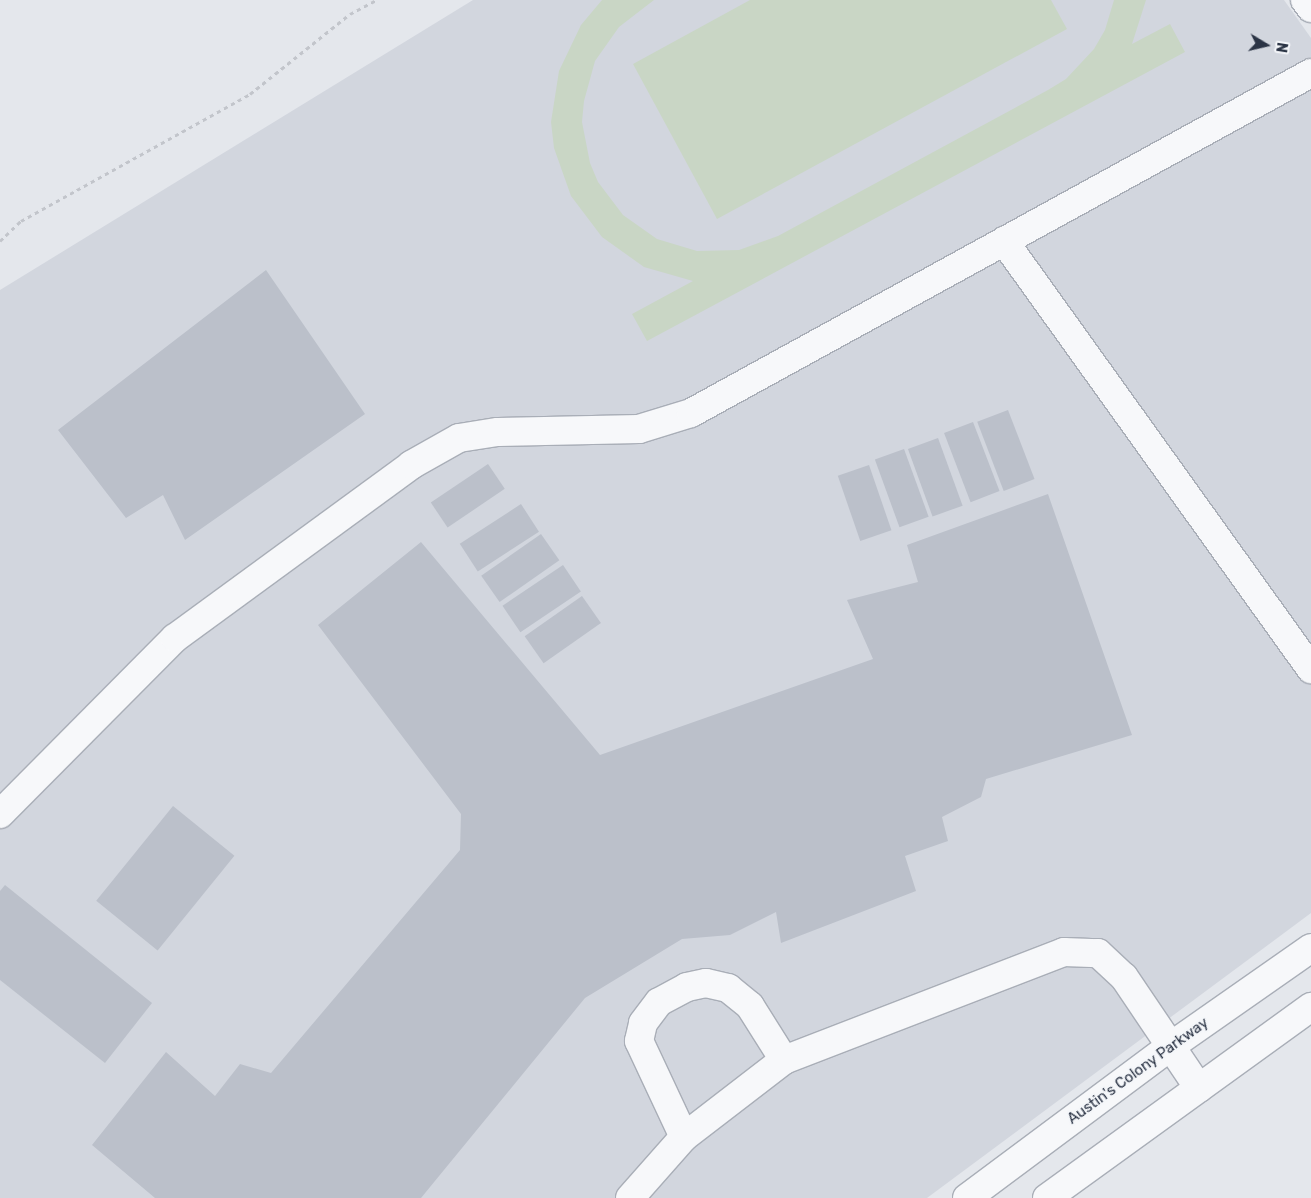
<!DOCTYPE html>
<style>
body{margin:0}
#map{position:relative;width:1311px;height:1198px;overflow:hidden;background:#e4e7ec;font-family:Rubik,sans-serif}
div>[style]{position:absolute}
.built>*{inset:0;background:#d2d6de}
.green>*{inset:0;background:#c9d6c5}
.building>*{inset:0;background:#bbc0ca;transform-origin:0 0}
.path>*{height:3px;margin-top:-1.5px;transform-origin:0;background:repeating-linear-gradient(90deg,#c2c5cb 0 4px,transparent 0 8px)}
.roads{filter:drop-shadow(1px 0 #a9aeb7) drop-shadow(-1px 0 #a9aeb7) drop-shadow(0 1px #a9aeb7) drop-shadow(0 -1px #a9aeb7)}
.minor>*{height:28px;margin:-14px;padding:0 14px;transform-origin:14px;border-radius:14px;background:#f7f8fa}
span{translate:-50% -50%;white-space:nowrap;text-align:center;line-height:1.15;-webkit-text-stroke:4px #f4f6f9;paint-order:stroke}
.street-label{font-size:15px;color:#2b3445}
.north{position:absolute;left:1241px;top:20px;width:50px;height:50px;-webkit-text-stroke:4px #f4f6f9;paint-order:stroke;rotate:99deg;font-size:14px;font-weight:700;line-height:20px;text-align:center;color:#2b3445}
.north::after{content:'';display:block;margin:auto;width:18px;height:22px;background:#2b3445;clip-path:polygon(50% 0,100% 100%,50% 72%,0 100%)}
</style>
<div id="map">
<div class="built">
<div style="clip-path:polygon(473px 0,1284px 0,1311px 38px,1311px 913px,927px 1198px,0 1198px,0 290px)"></div>
</div>
<div class="green">
<div style="clip-path:polygon(602px 0,654px 0,619px 27px,595px 61px,584px 101px,582px 122px,590px 163px,598px 182px,623px 215px,657px 239px,697px 251px,739px 250px,778px 236px,1048px 90px,1066px 79px,1094px 49px,1105px 30px,1114px 0,1146px 0,1132px 44px,1170px 24px,1185px 52px,647px 341px,632px 314px,693px 281px,644px 267px,602px 237px,571px 196px,554px 148px,551px 122px,559px 71px,581px 25px)"></div>
<div style="clip-path:polygon(750px 0,1051px 0,1067px 29px,717px 219px,633px 64px)"></div>
</div>
<div class="building">
<div style="clip-path:polygon(266px 270px,365px 414px,185px 540px,163px 495px,126px 518px,58px 430px)"></div>
<div style="left:1008px;top:410px;width:74px;height:33px;rotate:69deg"></div>
<div style="left:973px;top:422px;width:74px;height:31px;rotate:69deg"></div>
<div style="left:938px;top:438px;width:72px;height:32px;rotate:70deg"></div>
<div style="left:904px;top:449px;width:72px;height:31px;rotate:70deg"></div>
<div style="left:488px;top:464px;width:30px;height:69px;rotate:56deg"></div>
<div style="left:869px;top:465px;width:69px;height:33px;rotate:71deg"></div>
<div style="clip-path:polygon(1048px 494px,1132px 735px,986px 779px,981px 797px,942px 817px,948px 841px,905px 856px,916px 891px,781px 943px,776px 912px,730px 935px,682px 939px,585px 998px,421px 1198px,155px 1198px,92px 1145px,166px 1052px,215px 1096px,240px 1064px,271px 1073px,460px 850px,461px 814px,318px 625px,421px 542px,600px 755px,873px 659px,847px 600px,918px 582px,907px 545px)"></div>
<div style="left:521px;top:504px;width:33px;height:73px;rotate:57deg"></div>
<div style="left:541px;top:534px;width:32px;height:73px;rotate:55deg"></div>
<div style="left:563px;top:565px;width:32px;height:73px;rotate:56deg"></div>
<div style="left:582px;top:596px;width:33px;height:70px;rotate:55deg"></div>
<div style="left:173px;top:806px;width:79px;height:122px;rotate:39deg"></div>
<div style="clip-path:polygon(5px 885px,152px 1003px,105px 1063px,0 980px,0 891px)"></div>
</div>
<div class="path">
<div style="left:0;top:241px;width:29px;rotate:-44deg"></div>
<div style="left:21px;top:221px;width:262px;rotate:-29deg"></div>
<div style="left:250px;top:94px;width:128px;rotate:-38.7deg"></div>
<div style="left:350px;top:14px;width:30px;rotate:-28deg"></div>
</div>
<div class="roads">
<div class="minor">
<div style="left:1305px;top:0;width:10px;rotate:53deg"></div>
<div style="left:1004px;top:241px;width:527px;rotate:54.35deg"></div>
<div style="left:0;top:814px;width:248px;rotate:-45.2deg"></div>
<div style="left:175px;top:638px;width:293px;rotate:-36.2deg"></div>
<div style="left:411px;top:465px;width:55px;rotate:-29.4deg"></div>
<div style="left:459px;top:438px;width:39px;rotate:-9deg"></div>
<div style="left:498px;top:432px;width:141px;rotate:-1.2deg"></div>
<div style="left:639px;top:429px;width:54px;rotate:-17.1deg"></div>
<div style="left:691px;top:413px;width:707px;rotate:-28.74deg"></div>
<div style="left:684px;top:1137px;width:106px;rotate:-115.1deg"></div>
<div style="left:639px;top:1041px;width:18px;rotate:-77deg"></div>
<div style="left:643px;top:1023px;width:26px;rotate:-53deg"></div>
<div style="left:659px;top:1002px;width:32px;rotate:-28deg"></div>
<div style="left:687px;top:987px;width:19px;rotate:-12deg"></div>
<div style="left:706px;top:983px;width:23px;rotate:13deg"></div>
<div style="left:728px;top:988px;width:28px;rotate:39deg"></div>
<div style="left:750px;top:1006px;width:64px;rotate:57.8deg"></div>
<div style="left:630px;top:1198px;width:81px;rotate:-48.5deg"></div>
<div style="left:684px;top:1137px;width:126px;rotate:-37.6deg"></div>
<div style="left:784px;top:1060px;width:300px;rotate:-21.1deg"></div>
<div style="left:1064px;top:952px;width:34px;rotate:2deg"></div>
<div style="left:1098px;top:953px;width:35px;rotate:43deg"></div>
<div style="left:1124px;top:977px;width:134px;rotate:56deg"></div>
<div style="left:967px;top:1198px;width:254px;rotate:-36.7deg"></div>
<div style="left:1171px;top:1046px;width:171px;rotate:-35deg"></div>
<div style="left:1047px;top:1198px;width:326px;rotate:-35.9deg"></div>
</div>
</div>
<div class="street-label">
<span style="left:1138px;top:1071px;rotate:-36deg">Austin's Colony Parkway</span>
</div>
<div class="north">N</div>
</div>
